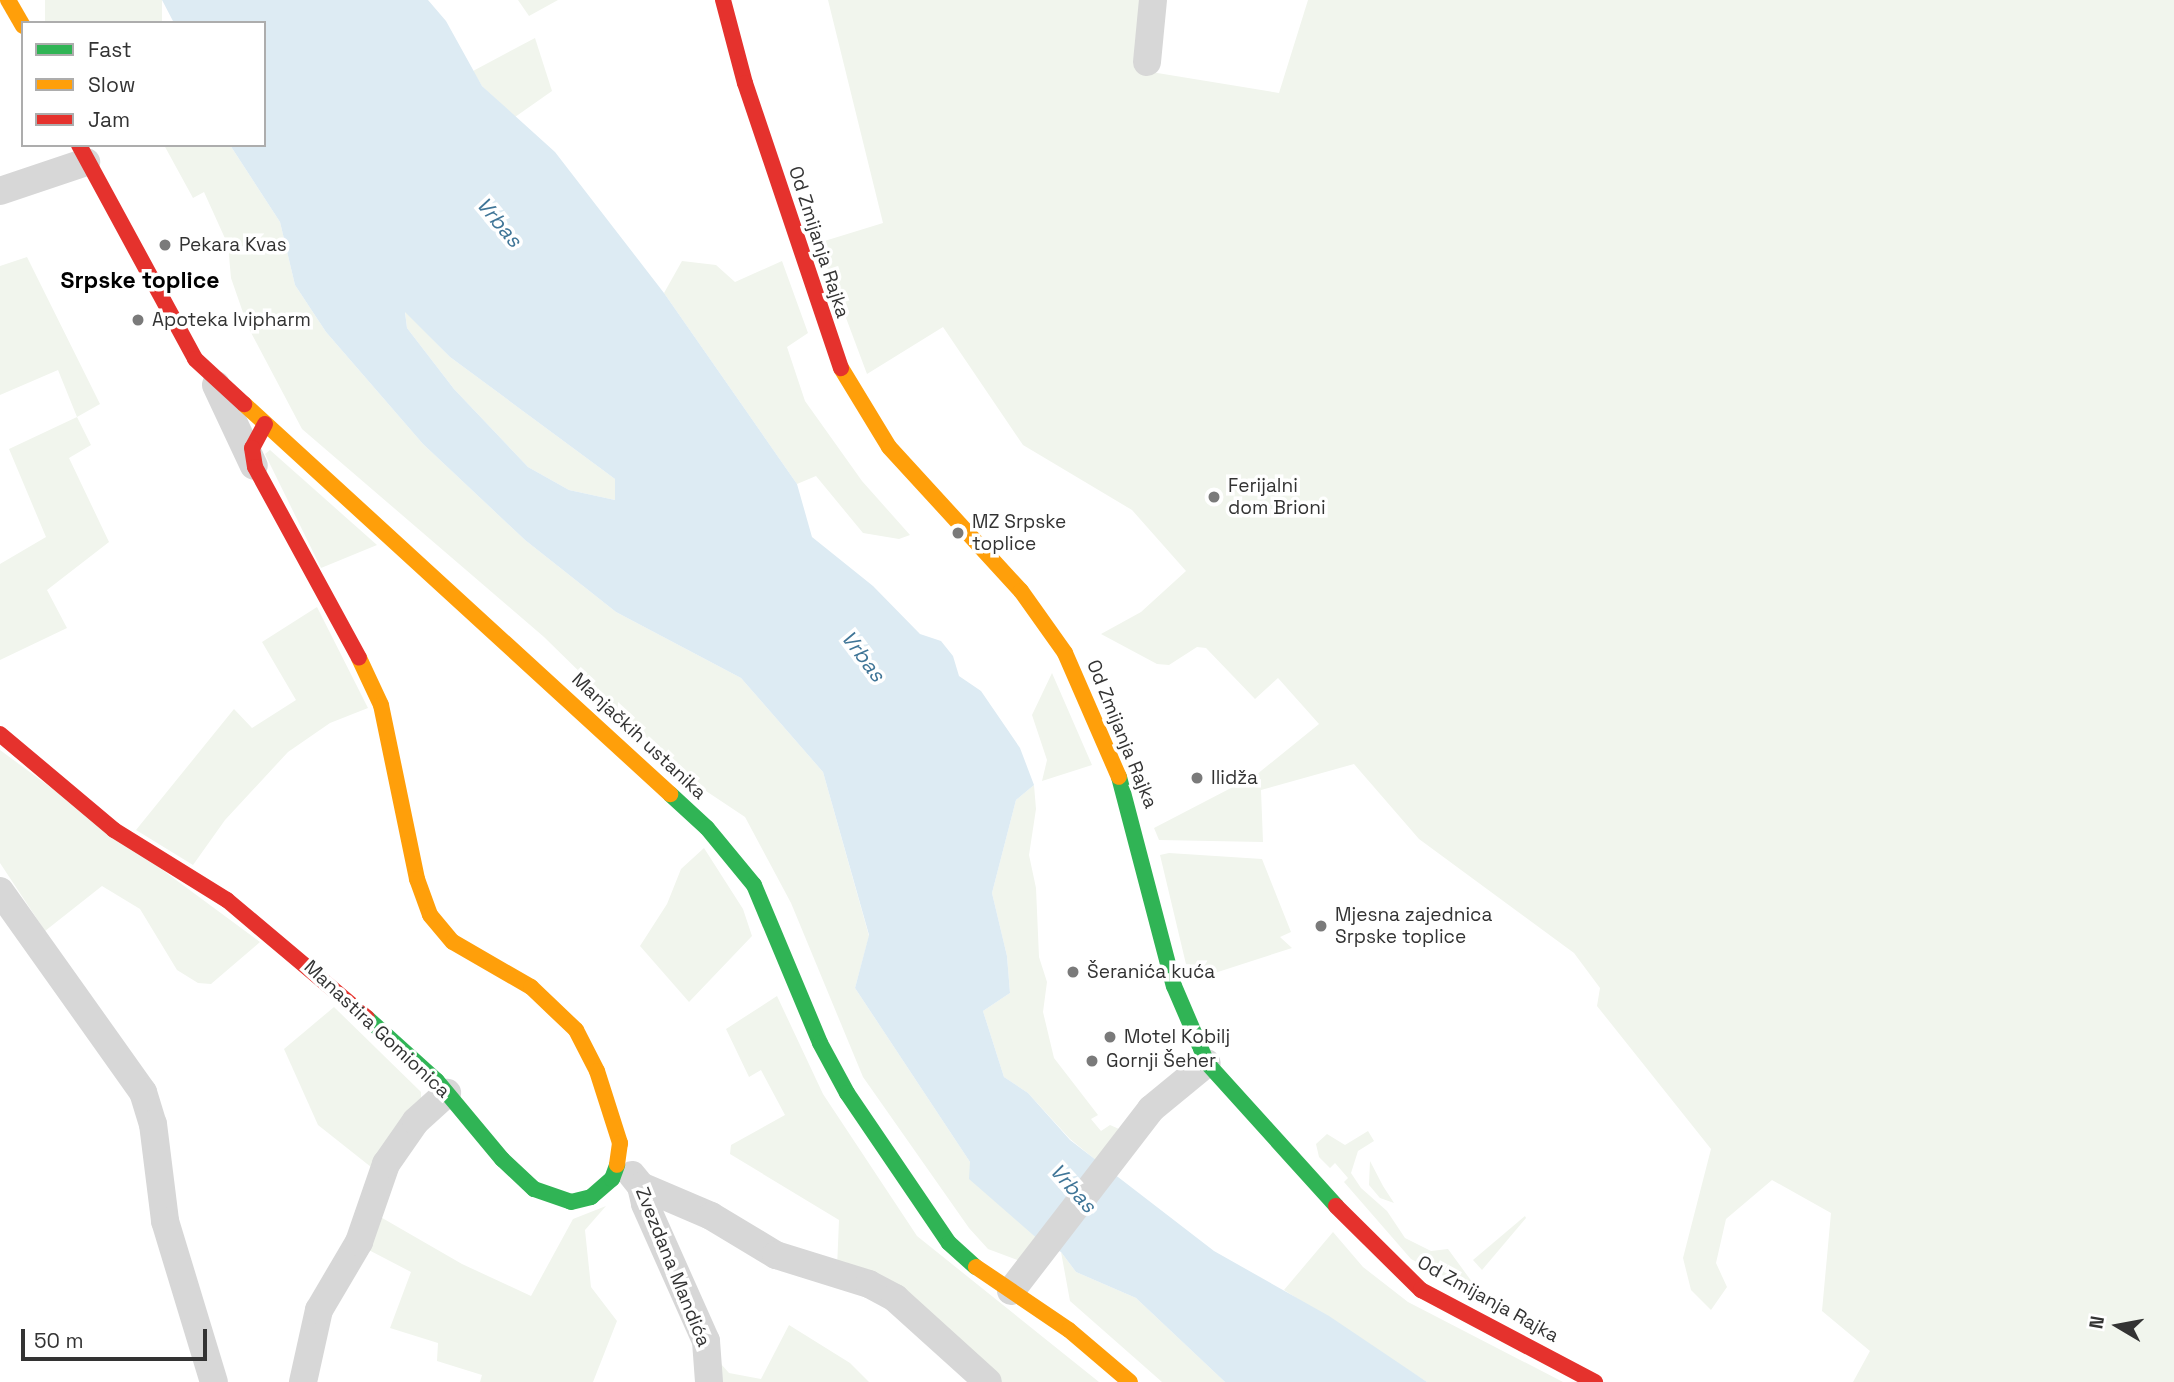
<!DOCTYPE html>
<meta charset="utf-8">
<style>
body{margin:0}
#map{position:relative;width:2174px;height:1382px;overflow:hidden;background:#fff;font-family:"Space Grotesk",sans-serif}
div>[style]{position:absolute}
.green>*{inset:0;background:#f1f5ed;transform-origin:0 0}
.water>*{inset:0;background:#ddebf3}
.street>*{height:28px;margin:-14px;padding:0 14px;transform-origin:14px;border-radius:14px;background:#d7d7d7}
.fast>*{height:16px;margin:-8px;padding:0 8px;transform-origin:8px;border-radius:8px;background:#30b455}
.slow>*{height:16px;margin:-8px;padding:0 8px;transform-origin:8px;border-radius:8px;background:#ff9f0a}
.jam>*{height:16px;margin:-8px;padding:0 8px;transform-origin:8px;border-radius:8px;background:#e5322d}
.dots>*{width:19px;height:19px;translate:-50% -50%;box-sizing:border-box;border:4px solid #fff;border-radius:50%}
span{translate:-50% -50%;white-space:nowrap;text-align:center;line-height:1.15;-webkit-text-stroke:7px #fff;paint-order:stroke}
.street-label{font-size:19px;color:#333}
.poi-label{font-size:19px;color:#333}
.left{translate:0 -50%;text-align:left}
.water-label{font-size:21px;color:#3f7597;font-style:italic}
.quarter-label{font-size:23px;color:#000;font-weight:700}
.legend{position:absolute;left:21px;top:21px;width:245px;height:126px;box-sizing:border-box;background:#fff;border:2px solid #adadad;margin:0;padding:9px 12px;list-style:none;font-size:21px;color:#333}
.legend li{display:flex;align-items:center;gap:14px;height:35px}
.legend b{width:35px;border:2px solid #adadad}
.north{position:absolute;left:2083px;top:1291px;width:70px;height:70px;-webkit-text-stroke:5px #fff;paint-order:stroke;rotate:280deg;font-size:19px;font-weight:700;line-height:28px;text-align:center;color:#333}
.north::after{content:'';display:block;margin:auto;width:24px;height:32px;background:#333;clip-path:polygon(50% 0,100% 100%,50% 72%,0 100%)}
.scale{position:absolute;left:21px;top:1329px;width:186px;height:32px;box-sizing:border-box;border:4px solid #333;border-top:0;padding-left:9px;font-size:21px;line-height:24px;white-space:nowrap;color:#333;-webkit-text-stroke:5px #fff;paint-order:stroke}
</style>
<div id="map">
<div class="green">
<div style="left:45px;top:0;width:117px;height:23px"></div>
<div style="clip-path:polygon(518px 0,558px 0,529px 16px)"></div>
<div style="clip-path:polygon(828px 0,1145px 0,1139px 70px,1279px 93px,1308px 0,2174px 0,2174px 1382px,1853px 1382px,1870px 1351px,1822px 1311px,1831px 1213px,1772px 1180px,1726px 1219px,1716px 1263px,1727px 1287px,1711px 1310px,1691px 1290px,1683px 1258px,1711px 1149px,1597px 1006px,1600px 988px,1574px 953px,1419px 839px,1354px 764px,1261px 790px,1263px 842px,1159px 840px,1154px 828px,1256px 775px,1319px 724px,1278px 678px,1255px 699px,1206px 648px,1197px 647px,1169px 665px,1157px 664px,1101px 634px,1141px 612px,1186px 571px,1132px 510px,1023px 445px,943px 327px,867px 374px,818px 243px,883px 223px)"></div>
<div style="clip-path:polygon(535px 38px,552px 91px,515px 117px,482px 86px,473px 71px)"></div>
<div style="clip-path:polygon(164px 145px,230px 145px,280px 222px,295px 285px,326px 332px,423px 444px,525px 540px,616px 612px,741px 678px,823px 772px,869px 936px,855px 988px,970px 1162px,1040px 1241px,1020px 1261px,988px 1249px,969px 1228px,863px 1077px,791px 903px,745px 817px,691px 781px,544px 637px,302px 429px,248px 327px,231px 278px,228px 245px,204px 192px,193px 198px)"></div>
<div style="clip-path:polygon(27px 257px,100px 404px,77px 417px,91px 445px,69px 458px,109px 542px,47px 590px,67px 628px,0 660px,0 564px,46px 537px,9px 449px,77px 417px,58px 370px,0 395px,0 266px)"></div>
<div style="clip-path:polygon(682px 261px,716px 265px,735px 282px,782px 261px,808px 333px,787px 347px,805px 401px,862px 481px,910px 535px,899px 539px,863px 533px,816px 476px,797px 484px,664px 293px)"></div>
<div style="clip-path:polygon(405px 311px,450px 357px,615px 479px,615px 500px,569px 490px,528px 467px,454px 389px,407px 328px)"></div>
<div style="clip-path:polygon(270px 450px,377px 545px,321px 568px,265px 454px)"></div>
<div style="clip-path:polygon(317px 607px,368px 708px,330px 723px,288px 752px,225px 820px,193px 865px,136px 830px,234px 709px,252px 728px,296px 700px,262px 642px)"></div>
<div style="clip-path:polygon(1052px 673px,1092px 765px,1042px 781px,1047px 760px,1032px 715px)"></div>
<div style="clip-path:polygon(0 750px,260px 942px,211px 984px,198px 983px,177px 970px,140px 909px,102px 886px,45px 931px,0 863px)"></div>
<div style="clip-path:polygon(1034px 785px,1036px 809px,1029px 855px,1036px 888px,1039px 957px,1047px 982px,1043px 1012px,1054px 1058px,1098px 1115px,1091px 1119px,1101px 1131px,1110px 1125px,1119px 1129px,1097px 1161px,1070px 1139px,1028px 1093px,1004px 1077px,983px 1011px,1010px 993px,1007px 956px,992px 893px,1016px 800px)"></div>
<div style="clip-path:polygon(704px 848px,743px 909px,752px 936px,689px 1002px,640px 946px,667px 904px,681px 869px)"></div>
<div style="clip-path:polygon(1169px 853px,1262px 859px,1291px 932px,1280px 937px,1292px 948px,1190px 981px,1160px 855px)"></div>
<div style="clip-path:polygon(777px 996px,823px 1094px,917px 1236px,1099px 1382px,1000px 1382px,837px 1268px,839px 1220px,730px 1154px,731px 1145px,785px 1115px,761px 1070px,749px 1077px,726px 1029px)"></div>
<div style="clip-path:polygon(334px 1007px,421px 1092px,421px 1103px,371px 1167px,318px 1125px,284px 1049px)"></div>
<div style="clip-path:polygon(1368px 1131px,1374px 1141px,1358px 1151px,1351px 1173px,1361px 1188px,1387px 1211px,1405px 1238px,1431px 1251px,1448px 1249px,1483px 1297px,1411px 1259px,1344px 1182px,1348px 1178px,1335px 1163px,1330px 1168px,1319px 1157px,1316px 1144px,1327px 1134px,1345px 1145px)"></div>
<div style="clip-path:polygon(1370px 1161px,1383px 1186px,1394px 1203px,1380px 1198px,1369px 1185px)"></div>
<div style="clip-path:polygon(606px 1206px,585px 1230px,591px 1287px,617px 1321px,593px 1382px,480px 1382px,482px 1375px,437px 1361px,438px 1343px,390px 1328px,411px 1272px,363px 1247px,377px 1215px,462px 1264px,531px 1296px,573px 1219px)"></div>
<div style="clip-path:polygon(1525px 1216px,1526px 1218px,1482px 1270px,1473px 1260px)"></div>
<div style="clip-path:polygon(1333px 1232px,1363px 1267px,1408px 1302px,1563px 1382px,1427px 1382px,1284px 1290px)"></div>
<div style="clip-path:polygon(1061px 1252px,1076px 1272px,1136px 1298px,1225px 1382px,1162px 1382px,1070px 1301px)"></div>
<div style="clip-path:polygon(789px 1325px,850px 1363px,869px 1382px,720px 1382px,721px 1364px,729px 1373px,761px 1379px)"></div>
</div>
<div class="water">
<div style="clip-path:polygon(evenodd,162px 0,428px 0,446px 21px,482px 86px,555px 152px,664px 293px,797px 484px,812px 537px,873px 586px,920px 634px,941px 641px,953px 656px,959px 676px,981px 691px,1020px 748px,1034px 785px,1016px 800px,992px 893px,1007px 956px,1010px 993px,983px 1011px,1004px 1077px,1028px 1093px,1070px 1140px,1214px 1251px,1329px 1316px,1427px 1382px,1225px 1382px,1136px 1298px,1076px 1272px,1061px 1252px,1040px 1241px,969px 1179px,970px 1162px,855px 988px,869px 935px,823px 772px,741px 678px,616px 612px,525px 540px,423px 444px,326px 332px,295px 285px,280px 222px,230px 145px,264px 145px,264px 23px,174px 23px,162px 0,405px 312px,450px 357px,615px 479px,615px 500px,569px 490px,528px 467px,454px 389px,407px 328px,405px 312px)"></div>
</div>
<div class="street">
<div style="left:1147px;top:62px;width:62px;rotate:-84.5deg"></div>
<div style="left:0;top:191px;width:91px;rotate:-18.6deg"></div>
<div style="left:216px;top:385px;width:89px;rotate:64.9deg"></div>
<div style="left:0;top:891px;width:247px;rotate:54.6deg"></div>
<div style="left:143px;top:1092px;width:34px;rotate:73deg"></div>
<div style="left:153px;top:1124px;width:98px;rotate:82.9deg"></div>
<div style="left:165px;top:1221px;width:168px;rotate:73.1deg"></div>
<div style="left:632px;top:1175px;width:14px;rotate:51deg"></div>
<div style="left:641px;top:1186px;width:18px;rotate:77deg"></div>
<div style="left:645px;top:1204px;width:150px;rotate:66deg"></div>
<div style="left:706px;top:1341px;width:41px;rotate:85.8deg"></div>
<div style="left:641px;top:1186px;width:76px;rotate:23.2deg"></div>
<div style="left:711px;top:1216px;width:76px;rotate:31deg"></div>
<div style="left:776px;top:1255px;width:97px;rotate:17.3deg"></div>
<div style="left:869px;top:1284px;width:30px;rotate:28deg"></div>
<div style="left:895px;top:1298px;width:125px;rotate:42.1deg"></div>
<div style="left:1011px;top:1291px;width:230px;rotate:-52.4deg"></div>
<div style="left:1151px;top:1109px;width:72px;rotate:-39.4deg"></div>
<div style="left:303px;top:1382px;width:74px;rotate:-77.5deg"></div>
<div style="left:319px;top:1310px;width:79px;rotate:-59.5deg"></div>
<div style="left:359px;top:1242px;width:83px;rotate:-70.9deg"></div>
<div style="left:386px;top:1164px;width:52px;rotate:-55.1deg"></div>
<div style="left:416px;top:1121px;width:42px;rotate:-42.1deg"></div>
</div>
<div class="fast">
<div style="left:1119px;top:777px;width:216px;rotate:75.3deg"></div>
<div style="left:1174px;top:986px;width:84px;rotate:66.8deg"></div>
<div style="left:1207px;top:1063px;width:193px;rotate:47.9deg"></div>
<div style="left:670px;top:794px;width:50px;rotate:42.6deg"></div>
<div style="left:707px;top:828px;width:74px;rotate:50.5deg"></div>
<div style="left:754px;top:885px;width:171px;rotate:67.3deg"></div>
<div style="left:820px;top:1043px;width:57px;rotate:61.6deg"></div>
<div style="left:847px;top:1093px;width:181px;rotate:55.8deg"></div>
<div style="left:949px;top:1243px;width:36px;rotate:42deg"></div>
<div style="left:367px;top:1018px;width:94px;rotate:42deg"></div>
<div style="left:437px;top:1081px;width:102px;rotate:50.2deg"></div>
<div style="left:502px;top:1159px;width:44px;rotate:43.2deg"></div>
<div style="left:534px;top:1189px;width:39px;rotate:19deg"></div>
<div style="left:571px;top:1202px;width:21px;rotate:-14deg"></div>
<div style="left:591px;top:1197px;width:28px;rotate:-41deg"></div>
<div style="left:612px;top:1179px;width:15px;rotate:-70deg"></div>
</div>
<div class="slow">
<div style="left:8px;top:0;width:30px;rotate:60deg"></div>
<div style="left:841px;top:368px;width:92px;rotate:58.7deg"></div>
<div style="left:889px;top:447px;width:195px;rotate:47.5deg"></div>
<div style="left:1021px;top:591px;width:76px;rotate:54.6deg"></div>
<div style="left:1065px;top:653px;width:135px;rotate:66.5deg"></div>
<div style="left:244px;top:404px;width:578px;rotate:42.47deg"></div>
<div style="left:359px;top:658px;width:52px;rotate:64.9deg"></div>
<div style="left:381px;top:705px;width:178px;rotate:78.3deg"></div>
<div style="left:417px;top:879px;width:38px;rotate:70deg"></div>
<div style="left:430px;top:915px;width:35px;rotate:50deg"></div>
<div style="left:453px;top:942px;width:90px;rotate:30deg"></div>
<div style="left:531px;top:987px;width:62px;rotate:43.7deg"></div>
<div style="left:576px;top:1030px;width:46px;rotate:62.9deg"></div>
<div style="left:597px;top:1071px;width:76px;rotate:72.3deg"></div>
<div style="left:620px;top:1143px;width:22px;rotate:98deg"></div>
<div style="left:976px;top:1267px;width:112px;rotate:34.1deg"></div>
<div style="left:1069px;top:1330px;width:80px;rotate:40.4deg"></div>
</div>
<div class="jam">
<div style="left:723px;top:0;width:86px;rotate:75.2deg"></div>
<div style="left:745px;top:83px;width:301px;rotate:71.4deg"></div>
<div style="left:79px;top:145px;width:243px;rotate:61.5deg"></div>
<div style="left:195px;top:359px;width:67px;rotate:42.6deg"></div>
<div style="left:265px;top:424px;width:27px;rotate:118deg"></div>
<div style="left:252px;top:448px;width:19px;rotate:81deg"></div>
<div style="left:255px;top:467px;width:217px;rotate:61.4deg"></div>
<div style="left:0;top:734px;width:149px;rotate:40.1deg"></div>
<div style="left:114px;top:830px;width:133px;rotate:31.8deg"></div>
<div style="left:227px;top:900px;width:183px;rotate:40.1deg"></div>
<div style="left:1336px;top:1206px;width:120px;rotate:44.7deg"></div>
<div style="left:1421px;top:1290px;width:197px;rotate:27.9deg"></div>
</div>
<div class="dots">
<div style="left:165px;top:245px;background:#7a7a7a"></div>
<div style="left:138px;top:320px;background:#7a7a7a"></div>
<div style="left:1214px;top:497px;background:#7a7a7a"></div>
<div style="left:958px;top:533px;background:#7a7a7a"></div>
<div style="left:1197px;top:778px;background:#7a7a7a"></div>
<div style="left:1321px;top:926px;background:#7a7a7a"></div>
<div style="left:1073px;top:972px;background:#7a7a7a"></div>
<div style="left:1110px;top:1037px;background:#7a7a7a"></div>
<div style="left:1092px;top:1061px;background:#7a7a7a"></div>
</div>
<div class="street-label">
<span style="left:819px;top:242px;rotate:72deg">Od Zmijanja Rajka</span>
<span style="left:1122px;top:734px;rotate:68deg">Od Zmijanja Rajka</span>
<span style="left:639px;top:736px;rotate:43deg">Manjačkih ustanika</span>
<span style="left:377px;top:1029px;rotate:43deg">Manastira Gomionica</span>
<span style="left:673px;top:1267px;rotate:68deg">Zvezdana Mandića</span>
<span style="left:1488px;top:1299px;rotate:29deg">Od Zmijanja Rajka</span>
</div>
<div class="poi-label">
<span class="left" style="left:179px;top:245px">Pekara Kvas</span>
<span class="left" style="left:152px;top:320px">Apoteka Ivipharm</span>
<span class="left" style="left:1228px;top:497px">Ferijalni<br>dom Brioni</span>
<span class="left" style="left:972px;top:533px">MZ Srpske<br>toplice</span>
<span class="left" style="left:1211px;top:778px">Ilidža</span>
<span class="left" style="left:1335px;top:926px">Mjesna zajednica<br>Srpske toplice</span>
<span class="left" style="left:1087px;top:972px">Šeranića kuća</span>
<span class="left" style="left:1124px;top:1037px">Motel Kobilj</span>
<span class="left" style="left:1106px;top:1061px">Gornji Šeher</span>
</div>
<div class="water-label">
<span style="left:499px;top:222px;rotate:50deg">Vrbas</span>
<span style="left:863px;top:656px;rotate:53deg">Vrbas</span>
<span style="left:1073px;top:1188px;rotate:48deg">Vrbas</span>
</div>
<div class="quarter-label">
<span style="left:140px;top:280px">Srpske toplice</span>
</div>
<ul class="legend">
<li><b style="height:9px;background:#30b455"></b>Fast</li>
<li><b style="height:9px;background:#ff9f0a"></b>Slow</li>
<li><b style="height:9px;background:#e5322d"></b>Jam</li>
</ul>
<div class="north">N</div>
<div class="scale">50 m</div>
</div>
